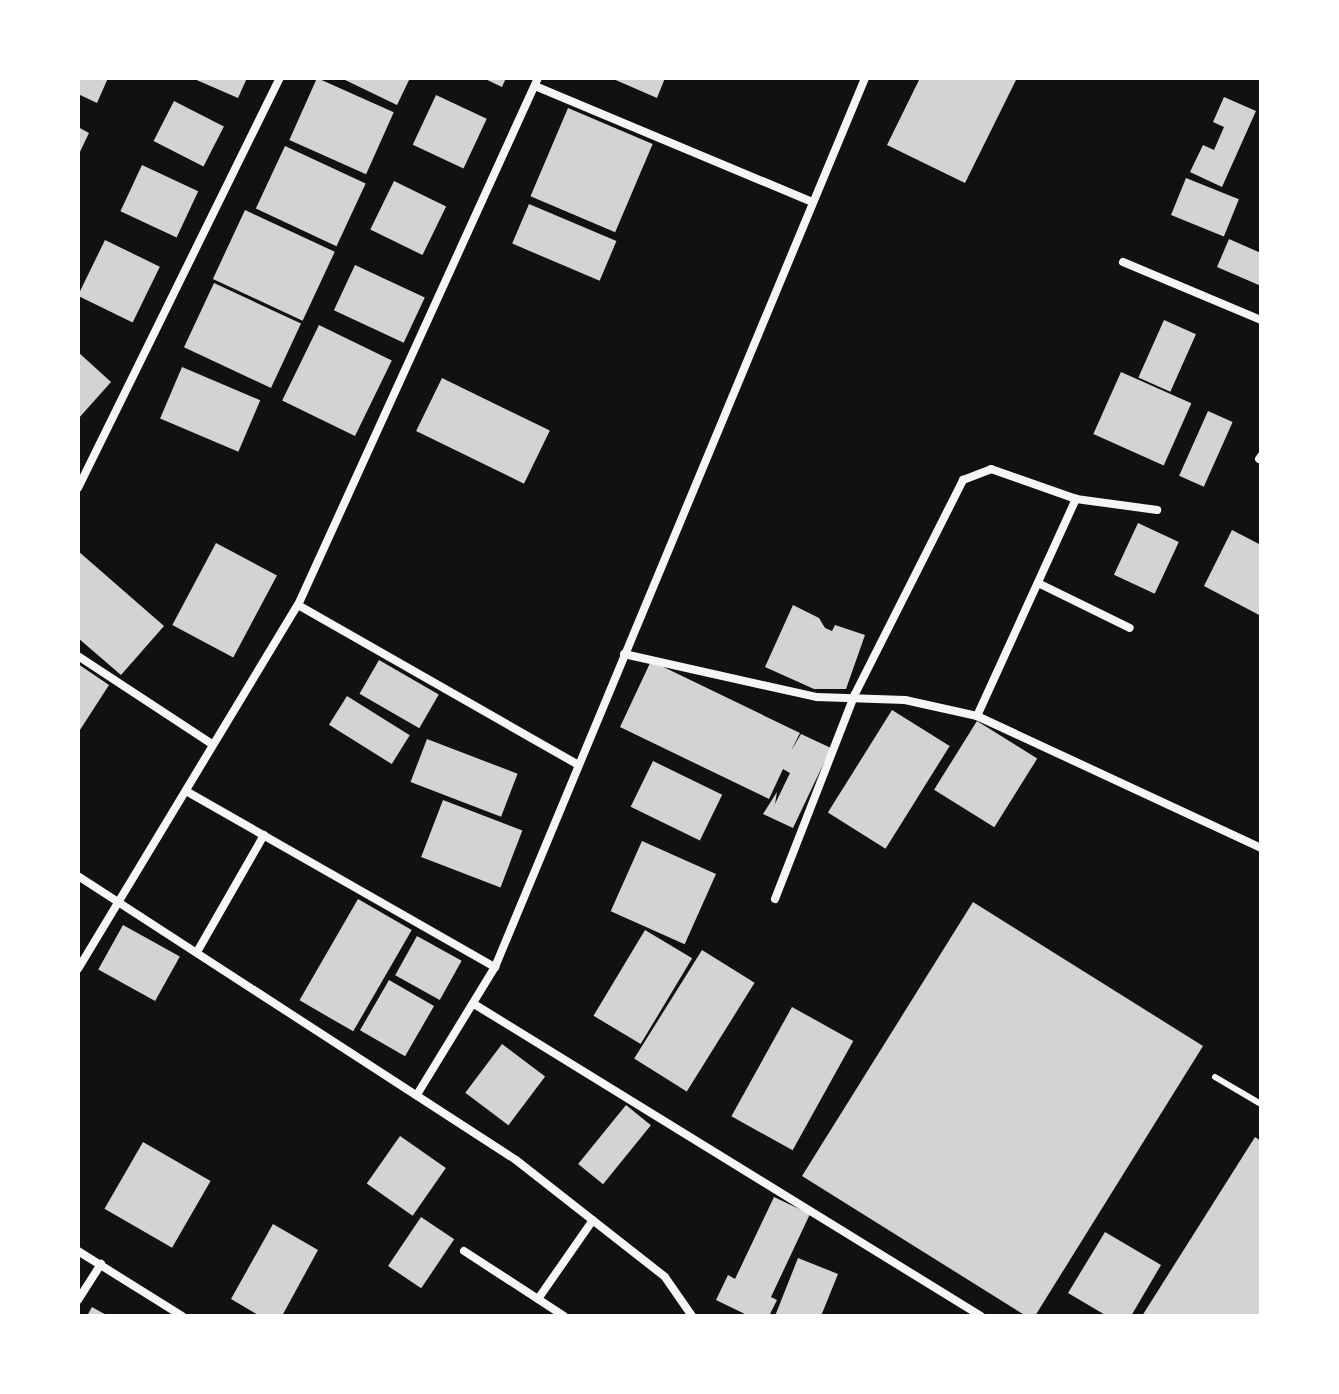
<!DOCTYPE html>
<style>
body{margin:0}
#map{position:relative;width:1339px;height:1394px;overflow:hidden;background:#111;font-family:"Roboto Condensed",sans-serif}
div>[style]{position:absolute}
.building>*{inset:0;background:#d3d3d3;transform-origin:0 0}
.service>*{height:6px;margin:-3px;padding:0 3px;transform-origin:3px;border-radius:3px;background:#f5f5f5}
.minor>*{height:8px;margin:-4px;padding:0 4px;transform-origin:4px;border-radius:4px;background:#f5f5f5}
span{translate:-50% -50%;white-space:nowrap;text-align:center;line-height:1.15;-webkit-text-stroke:8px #fff;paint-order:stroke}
.frame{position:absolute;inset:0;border:80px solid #fff;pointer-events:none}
</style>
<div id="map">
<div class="building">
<div style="clip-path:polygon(78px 78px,108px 78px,97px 103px,78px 94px)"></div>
<div style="clip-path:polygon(192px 78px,247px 78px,238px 98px)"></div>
<div style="left:317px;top:78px;width:84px;height:68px;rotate:24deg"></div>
<div style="clip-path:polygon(341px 78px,410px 78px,397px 105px)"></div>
<div style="clip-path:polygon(483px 78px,506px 78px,502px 87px)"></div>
<div style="clip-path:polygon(611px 78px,665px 78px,657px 98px)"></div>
<div style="clip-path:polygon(920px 78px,1017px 78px,965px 183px,887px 145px)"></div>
<div style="left:436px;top:95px;width:56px;height:55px;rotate:25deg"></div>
<div style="clip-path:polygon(1224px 97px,1256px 111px,1222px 187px,1190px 172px,1203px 145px,1214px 150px,1224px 127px,1213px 122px)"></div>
<div style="left:174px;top:101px;width:56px;height:45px;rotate:27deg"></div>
<div style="left:568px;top:108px;width:92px;height:96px;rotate:23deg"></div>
<div style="clip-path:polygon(78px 127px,89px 133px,78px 156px)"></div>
<div style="left:285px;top:146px;width:89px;height:69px;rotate:25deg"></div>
<div style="left:142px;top:165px;width:62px;height:51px;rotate:25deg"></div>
<div style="left:1186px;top:178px;width:57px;height:40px;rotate:22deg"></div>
<div style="left:394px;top:181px;width:58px;height:54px;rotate:26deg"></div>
<div style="left:529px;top:204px;width:95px;height:43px;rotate:23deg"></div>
<div style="left:245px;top:210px;width:99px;height:76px;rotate:25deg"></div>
<div style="clip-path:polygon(1229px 239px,1261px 253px,1261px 286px,1217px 267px)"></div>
<div style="left:105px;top:240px;width:61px;height:62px;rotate:26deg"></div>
<div style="left:355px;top:265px;width:77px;height:50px;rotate:25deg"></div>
<div style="left:214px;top:283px;width:96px;height:71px;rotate:25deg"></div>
<div style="left:1164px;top:320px;width:35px;height:63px;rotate:24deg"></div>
<div style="left:319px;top:325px;width:81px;height:84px;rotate:26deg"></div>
<div style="clip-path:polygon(78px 352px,111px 382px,78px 419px)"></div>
<div style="left:182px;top:367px;width:85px;height:56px;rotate:23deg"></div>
<div style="left:1121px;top:372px;width:77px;height:68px;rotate:24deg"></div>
<div style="left:442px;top:378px;width:120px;height:59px;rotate:26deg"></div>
<div style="left:1208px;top:411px;width:27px;height:71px;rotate:24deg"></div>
<div style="left:1138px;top:523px;width:45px;height:57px;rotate:25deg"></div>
<div style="clip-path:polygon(1232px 530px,1261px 545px,1261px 616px,1204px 586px)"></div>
<div style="left:216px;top:543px;width:69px;height:93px;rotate:28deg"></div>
<div style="clip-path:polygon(78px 551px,164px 626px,121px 675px,78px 638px)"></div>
<div style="clip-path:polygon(793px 605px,819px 618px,825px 628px,832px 631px,835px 625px,865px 635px,846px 689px,814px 689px,765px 667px)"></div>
<div style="left:379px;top:660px;width:69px;height:39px;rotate:30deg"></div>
<div style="clip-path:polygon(651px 661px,800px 733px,791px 751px,801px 734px,831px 748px,793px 828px,763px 814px,777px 792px,775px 804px,790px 773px,783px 769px,769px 799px,620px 727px)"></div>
<div style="clip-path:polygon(78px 664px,109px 685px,78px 733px)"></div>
<div style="left:347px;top:696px;width:74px;height:34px;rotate:32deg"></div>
<div style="left:892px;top:710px;width:68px;height:121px;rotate:32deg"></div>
<div style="left:977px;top:721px;width:71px;height:81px;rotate:32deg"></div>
<div style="left:427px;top:739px;width:97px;height:46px;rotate:21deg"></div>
<div style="left:653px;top:761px;width:77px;height:51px;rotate:26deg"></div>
<div style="left:443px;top:800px;width:85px;height:61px;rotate:21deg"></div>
<div style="left:642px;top:841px;width:81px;height:77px;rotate:24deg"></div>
<div style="left:358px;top:899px;width:62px;height:117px;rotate:30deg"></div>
<div style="clip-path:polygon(973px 902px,1203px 1046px,1035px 1316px,1026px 1316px,802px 1176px)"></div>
<div style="left:123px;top:925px;width:65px;height:51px;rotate:29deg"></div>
<div style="left:645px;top:930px;width:55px;height:100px;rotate:31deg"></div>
<div style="left:417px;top:936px;width:51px;height:45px;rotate:29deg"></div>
<div style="left:702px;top:950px;width:62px;height:128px;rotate:32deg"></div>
<div style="left:389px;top:980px;width:52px;height:58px;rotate:30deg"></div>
<div style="left:792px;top:1007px;width:70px;height:125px;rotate:29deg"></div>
<div style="left:502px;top:1044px;width:54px;height:61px;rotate:37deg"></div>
<div style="left:626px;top:1105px;width:32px;height:76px;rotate:39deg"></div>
<div style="left:400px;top:1136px;width:56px;height:58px;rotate:35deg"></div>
<div style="clip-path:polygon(1255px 1137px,1261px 1141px,1261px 1316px,1142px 1316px)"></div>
<div style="left:143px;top:1142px;width:78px;height:77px;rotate:30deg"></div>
<div style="clip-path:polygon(774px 1197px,810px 1214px,771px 1297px,777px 1300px,769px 1316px,749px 1316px,716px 1300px,728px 1275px,735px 1279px)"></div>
<div style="left:421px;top:1217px;width:40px;height:59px;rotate:34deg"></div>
<div style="clip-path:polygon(273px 1224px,318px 1250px,282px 1316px,260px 1316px,231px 1299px)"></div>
<div style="clip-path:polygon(1105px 1232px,1161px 1265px,1131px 1316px,1107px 1316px,1068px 1293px)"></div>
<div style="clip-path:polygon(798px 1258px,838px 1274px,821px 1316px,775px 1316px)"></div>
<div style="clip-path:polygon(92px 1307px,108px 1316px,87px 1316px)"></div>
</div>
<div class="service">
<div style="left:1215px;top:1077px;width:53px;rotate:30.4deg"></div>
</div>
<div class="minor">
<div style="left:535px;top:86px;width:298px;rotate:22.7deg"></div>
<div style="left:1123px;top:262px;width:150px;rotate:22.8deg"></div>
<div style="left:1259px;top:459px;width:4px;rotate:-56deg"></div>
<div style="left:78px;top:488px;width:457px;rotate:-63.8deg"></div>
<div style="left:1038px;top:583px;width:102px;rotate:26.1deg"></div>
<div style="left:298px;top:605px;width:322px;rotate:29.7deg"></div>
<div style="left:624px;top:654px;width:198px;rotate:12.6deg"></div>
<div style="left:817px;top:697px;width:88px;rotate:2deg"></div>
<div style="left:905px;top:700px;width:74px;rotate:12.5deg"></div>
<div style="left:977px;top:716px;width:313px;rotate:24.9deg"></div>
<div style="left:78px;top:656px;width:160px;rotate:33.3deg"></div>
<div style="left:977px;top:716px;width:239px;rotate:-65.5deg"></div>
<div style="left:186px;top:791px;width:356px;rotate:29.7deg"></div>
<div style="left:78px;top:876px;width:522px;rotate:32.96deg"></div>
<div style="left:516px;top:1160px;width:189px;rotate:38.1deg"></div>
<div style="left:665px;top:1277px;width:47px;rotate:55.3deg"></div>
<div style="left:775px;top:899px;width:220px;rotate:-68.7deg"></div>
<div style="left:855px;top:694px;width:240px;rotate:-63.2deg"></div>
<div style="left:963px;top:480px;width:30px;rotate:-21deg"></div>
<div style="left:991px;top:469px;width:90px;rotate:19.4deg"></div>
<div style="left:1076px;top:499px;width:82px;rotate:7.7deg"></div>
<div style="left:197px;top:952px;width:135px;rotate:-60.2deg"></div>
<div style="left:78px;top:969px;width:425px;rotate:-58.9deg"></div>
<div style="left:298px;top:605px;width:579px;rotate:-65.52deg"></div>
<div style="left:474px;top:1004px;width:595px;rotate:31.61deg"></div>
<div style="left:418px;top:1093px;width:148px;rotate:-58.6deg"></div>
<div style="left:495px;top:967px;width:963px;rotate:-67.4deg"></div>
<div style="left:78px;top:1251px;width:123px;rotate:32deg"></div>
<div style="left:464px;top:1251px;width:119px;rotate:33deg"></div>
<div style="left:538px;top:1299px;width:96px;rotate:-55.2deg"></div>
<div style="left:78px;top:1300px;width:43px;rotate:-57.4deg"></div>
</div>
<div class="frame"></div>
</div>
